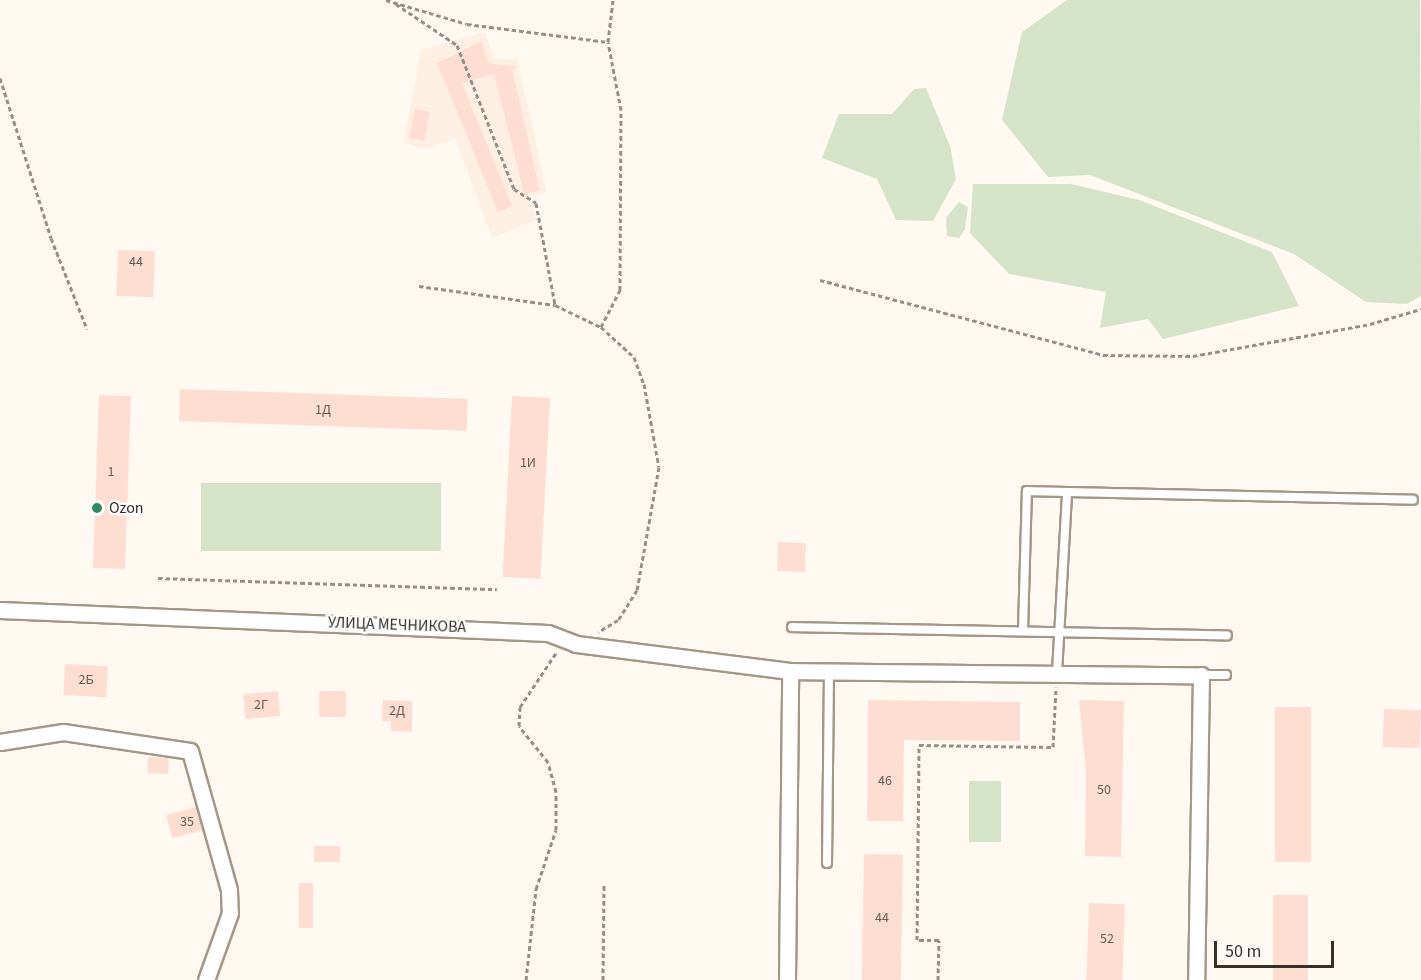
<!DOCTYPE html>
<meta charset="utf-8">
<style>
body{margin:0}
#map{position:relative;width:1421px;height:980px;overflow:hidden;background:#fff9f2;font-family:"Source Sans 3",sans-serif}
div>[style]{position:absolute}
.built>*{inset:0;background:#fdf0e2}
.green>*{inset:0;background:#d5e3c9;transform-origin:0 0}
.building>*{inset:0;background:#fdded1;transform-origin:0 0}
.path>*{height:3px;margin-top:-1.5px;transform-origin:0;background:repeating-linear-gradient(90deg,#948f88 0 4.5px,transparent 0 7.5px)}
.roads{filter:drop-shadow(2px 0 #a59786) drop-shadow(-2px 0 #a59786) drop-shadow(0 2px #a59786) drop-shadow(0 -2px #a59786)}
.service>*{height:8px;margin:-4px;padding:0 4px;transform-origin:4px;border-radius:4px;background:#fff}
.minor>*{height:15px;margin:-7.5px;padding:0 7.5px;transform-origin:7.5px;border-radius:7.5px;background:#fff}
.dots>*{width:16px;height:16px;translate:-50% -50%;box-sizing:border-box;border:3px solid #fff;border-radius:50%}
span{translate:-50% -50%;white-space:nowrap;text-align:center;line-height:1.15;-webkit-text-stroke:4.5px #fff;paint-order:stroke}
.number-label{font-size:14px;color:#675c53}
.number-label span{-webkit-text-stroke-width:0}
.poi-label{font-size:16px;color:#353029}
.left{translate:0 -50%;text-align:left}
.street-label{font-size:16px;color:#353029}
.scale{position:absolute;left:1214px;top:941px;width:120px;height:27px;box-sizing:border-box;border:3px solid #353029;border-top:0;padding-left:8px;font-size:18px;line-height:21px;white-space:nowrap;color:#353029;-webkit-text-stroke:4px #fff;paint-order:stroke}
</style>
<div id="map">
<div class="built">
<div style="clip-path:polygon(485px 32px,494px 59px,517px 59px,547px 192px,530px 197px,537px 220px,492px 238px,455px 138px,425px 149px,404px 143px,421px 50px)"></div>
</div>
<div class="green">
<div style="clip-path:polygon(1067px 0,1420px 0,1421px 296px,1407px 304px,1366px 302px,1294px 254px,1090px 175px,1048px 177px,1002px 120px,1022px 32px)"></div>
<div style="clip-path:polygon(926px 88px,950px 146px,956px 179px,933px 221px,896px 220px,877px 179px,822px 158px,839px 114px,892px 114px,914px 89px)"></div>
<div style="clip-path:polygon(973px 184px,1071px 184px,1139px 200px,1272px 252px,1299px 306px,1163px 339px,1148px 319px,1100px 328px,1106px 292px,1009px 274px,970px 233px)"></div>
<div style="clip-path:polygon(959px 202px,968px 207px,965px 229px,959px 238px,947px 236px,946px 218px)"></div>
<div style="left:201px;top:483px;width:240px;height:68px"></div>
<div style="left:969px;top:781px;width:32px;height:61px"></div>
</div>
<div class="building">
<div style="clip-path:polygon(482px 41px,488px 63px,518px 67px,512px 69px,540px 191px,524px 193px,494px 74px,462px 83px,512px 206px,498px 212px,437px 63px)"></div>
<div style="left:415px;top:109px;width:15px;height:30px;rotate:11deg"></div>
<div style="left:118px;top:250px;width:37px;height:46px;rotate:2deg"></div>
<div style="left:180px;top:389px;width:288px;height:32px;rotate:2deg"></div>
<div style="left:99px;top:395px;width:32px;height:173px;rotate:2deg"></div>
<div style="left:512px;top:396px;width:38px;height:181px;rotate:3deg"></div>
<div style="left:778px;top:542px;width:28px;height:29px;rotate:2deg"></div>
<div style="left:65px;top:664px;width:43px;height:31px;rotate:3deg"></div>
<div style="left:278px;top:691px;width:25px;height:35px;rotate:85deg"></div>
<div style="left:319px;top:691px;width:27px;height:26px"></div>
<div style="clip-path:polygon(383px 700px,412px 701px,412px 732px,391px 731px,391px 721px,382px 721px)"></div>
<div style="clip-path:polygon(868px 700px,1020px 702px,1020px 741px,904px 740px,903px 821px,867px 821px)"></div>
<div style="clip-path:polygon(1079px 700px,1124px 701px,1121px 857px,1085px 856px,1086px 773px)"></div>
<div style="left:1275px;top:707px;width:36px;height:155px"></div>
<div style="left:1384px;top:709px;width:37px;height:38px;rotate:2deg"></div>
<div style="left:148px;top:757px;width:21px;height:16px;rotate:3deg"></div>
<div style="left:196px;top:807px;width:24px;height:31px;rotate:75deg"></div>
<div style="left:314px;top:846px;width:26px;height:16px"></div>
<div style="left:864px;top:854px;width:39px;height:126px;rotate:1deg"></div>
<div style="left:299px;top:883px;width:14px;height:45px"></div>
<div style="left:1273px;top:895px;width:35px;height:85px"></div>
<div style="left:1089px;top:903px;width:36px;height:77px;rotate:2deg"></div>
</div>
<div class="path">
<div style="left:386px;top:0;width:84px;rotate:16.5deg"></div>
<div style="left:467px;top:24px;width:142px;rotate:7.3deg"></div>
<div style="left:396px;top:4px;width:73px;rotate:33.9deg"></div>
<div style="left:457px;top:45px;width:155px;rotate:68.4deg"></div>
<div style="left:514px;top:189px;width:26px;rotate:32deg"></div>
<div style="left:536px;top:203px;width:104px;rotate:79.4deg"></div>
<div style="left:0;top:78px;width:168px;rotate:72.3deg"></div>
<div style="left:51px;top:238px;width:98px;rotate:68.4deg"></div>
<div style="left:820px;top:280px;width:293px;rotate:14.8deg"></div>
<div style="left:1103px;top:355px;width:90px;rotate:0.6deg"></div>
<div style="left:1193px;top:356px;width:180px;rotate:-10.2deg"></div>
<div style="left:1370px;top:324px;width:53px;rotate:-16.4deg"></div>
<div style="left:419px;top:286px;width:137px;rotate:8deg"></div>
<div style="left:555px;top:305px;width:51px;rotate:25.6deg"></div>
<div style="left:601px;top:327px;width:45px;rotate:42.3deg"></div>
<div style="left:634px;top:357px;width:29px;rotate:70deg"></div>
<div style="left:644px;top:384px;width:84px;rotate:79.8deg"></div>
<div style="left:659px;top:467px;width:125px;rotate:100.1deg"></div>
<div style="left:637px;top:590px;width:36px;rotate:122deg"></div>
<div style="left:618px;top:620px;width:23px;rotate:149deg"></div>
<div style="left:601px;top:327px;width:42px;rotate:-62.8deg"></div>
<div style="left:620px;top:290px;width:180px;rotate:-89.7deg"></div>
<div style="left:621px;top:110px;width:69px;rotate:-100.8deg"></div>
<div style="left:608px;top:42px;width:42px;rotate:-83.2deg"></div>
<div style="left:158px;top:578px;width:339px;rotate:1.9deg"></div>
<div style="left:526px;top:980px;width:92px;rotate:-83.7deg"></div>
<div style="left:536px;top:889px;width:62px;rotate:-71.3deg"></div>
<div style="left:556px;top:830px;width:38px;rotate:-90deg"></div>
<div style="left:556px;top:792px;width:31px;rotate:-105deg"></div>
<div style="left:548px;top:762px;width:46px;rotate:-128.9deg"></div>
<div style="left:519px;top:726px;width:19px;rotate:-87deg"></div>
<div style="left:520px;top:707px;width:65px;rotate:-56.3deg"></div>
<div style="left:603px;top:980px;width:97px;rotate:-89.4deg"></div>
<div style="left:938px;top:980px;width:40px;rotate:-88.6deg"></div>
<div style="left:939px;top:940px;width:22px;rotate:180deg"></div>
<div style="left:917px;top:940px;width:195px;rotate:-89.4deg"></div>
<div style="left:919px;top:745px;width:134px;rotate:0.9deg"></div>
<div style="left:1053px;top:747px;width:60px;rotate:-87.1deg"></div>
</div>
<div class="roads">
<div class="service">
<div style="left:792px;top:627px;width:435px;rotate:1.1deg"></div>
<div style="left:1023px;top:631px;width:140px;rotate:-88.4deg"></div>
<div style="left:1027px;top:491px;width:386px;rotate:1.3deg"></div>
<div style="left:1057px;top:673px;width:181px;rotate:-86.8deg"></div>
<div style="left:1201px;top:675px;width:25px"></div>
<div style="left:827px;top:863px;width:192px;rotate:-89.4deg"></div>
</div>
<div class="minor">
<div style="left:0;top:610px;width:548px;rotate:2.4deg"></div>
<div style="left:548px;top:633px;width:30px;rotate:21deg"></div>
<div style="left:576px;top:644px;width:216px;rotate:7.2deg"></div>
<div style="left:790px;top:671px;width:411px;rotate:0.6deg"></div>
<div style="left:1201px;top:675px;width:305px;rotate:90.9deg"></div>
<div style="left:0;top:742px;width:64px;rotate:-9deg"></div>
<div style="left:63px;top:732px;width:128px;rotate:8.5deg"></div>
<div style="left:190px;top:751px;width:144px;rotate:74.3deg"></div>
<div style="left:229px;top:890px;width:23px;rotate:88deg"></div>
<div style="left:230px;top:913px;width:71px;rotate:109.7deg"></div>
<div style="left:787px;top:980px;width:309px;rotate:-89.4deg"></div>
</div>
</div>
<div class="dots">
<div style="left:97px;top:508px;background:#308a60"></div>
</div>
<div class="number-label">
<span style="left:136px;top:262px">44</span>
<span style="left:323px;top:410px">1Д</span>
<span style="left:528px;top:463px">1И</span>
<span style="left:111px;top:472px">1</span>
<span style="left:86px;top:680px">2Б</span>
<span style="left:261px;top:705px">2Г</span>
<span style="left:397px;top:711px">2Д</span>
<span style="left:885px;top:781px">46</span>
<span style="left:1104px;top:790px">50</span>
<span style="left:187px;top:822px">35</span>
<span style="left:882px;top:918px">44</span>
<span style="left:1107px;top:939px">52</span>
</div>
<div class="poi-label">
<span class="left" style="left:109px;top:508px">Ozon</span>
</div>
<div class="street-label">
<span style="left:397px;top:625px;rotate:2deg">УЛИЦА МЕЧНИКОВА</span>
</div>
<div class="scale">50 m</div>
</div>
